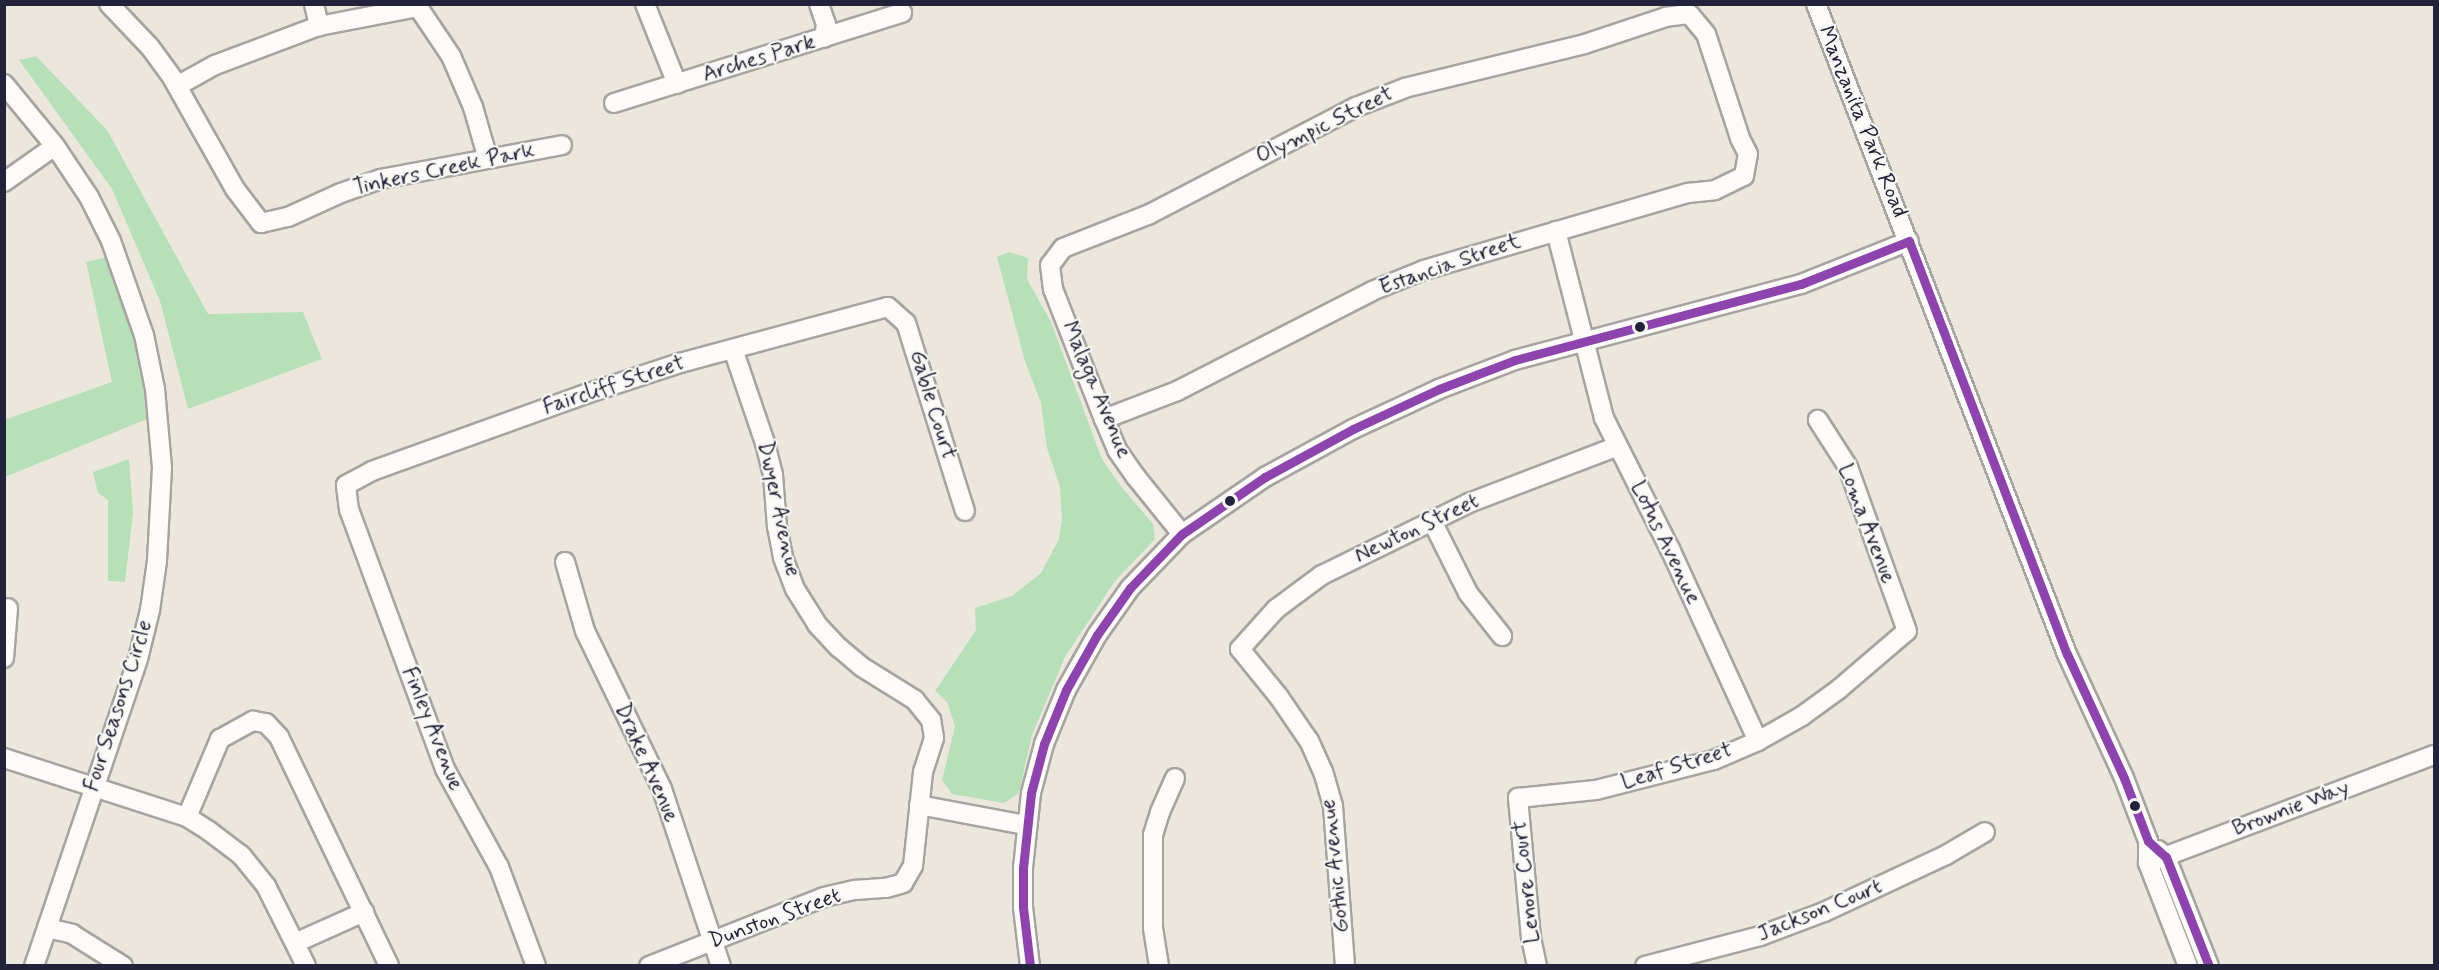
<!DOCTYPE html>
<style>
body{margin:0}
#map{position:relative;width:2439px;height:970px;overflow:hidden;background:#ece7dc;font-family:Mynerve,sans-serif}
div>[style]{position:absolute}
.green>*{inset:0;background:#b7e0b8}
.roads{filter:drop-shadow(2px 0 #a6a3a0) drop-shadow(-2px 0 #a6a3a0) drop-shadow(0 2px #a6a3a0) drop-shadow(0 -2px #a6a3a0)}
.minor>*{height:18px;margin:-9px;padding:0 9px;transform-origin:9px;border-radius:9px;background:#fcfbfa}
.bus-1>*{height:9px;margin:-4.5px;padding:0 4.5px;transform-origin:4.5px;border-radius:4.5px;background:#8e44ad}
.dots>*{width:16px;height:16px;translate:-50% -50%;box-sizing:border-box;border:3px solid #f6f6f2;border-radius:50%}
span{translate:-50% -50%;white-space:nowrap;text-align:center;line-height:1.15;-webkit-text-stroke:4.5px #f6f6f2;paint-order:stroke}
.street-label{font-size:22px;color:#22223b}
.frame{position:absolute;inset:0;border:6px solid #22223b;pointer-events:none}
</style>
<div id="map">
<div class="green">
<div style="clip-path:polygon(36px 56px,107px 130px,208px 314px,303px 312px,322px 359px,188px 409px,160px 301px,112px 189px,19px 60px)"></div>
<div style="clip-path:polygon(1009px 252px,1028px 258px,1027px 279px,1051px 322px,1102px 459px,1120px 485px,1153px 524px,1155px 539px,1115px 581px,1065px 657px,1032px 735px,1019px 793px,1004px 803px,952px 794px,942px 780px,955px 726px,947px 702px,935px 691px,976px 630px,975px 608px,1012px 596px,1041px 573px,1059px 539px,1062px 520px,1060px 487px,1047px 448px,1041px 403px,1025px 361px,997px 257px)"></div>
<div style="clip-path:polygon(106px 257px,138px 344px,147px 419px,5px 477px,4px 420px,112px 382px,86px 262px)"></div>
<div style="clip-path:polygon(129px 459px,133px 512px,125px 582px,108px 581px,108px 500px,98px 493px,93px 472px)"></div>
</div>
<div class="roads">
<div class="minor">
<div style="left:109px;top:4px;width:59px;rotate:46.4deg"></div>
<div style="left:150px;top:47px;width:39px;rotate:54deg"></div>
<div style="left:173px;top:79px;width:126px;rotate:60.6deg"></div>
<div style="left:235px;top:189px;width:43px;rotate:52.6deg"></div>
<div style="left:261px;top:223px;width:28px;rotate:-13deg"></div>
<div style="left:288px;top:217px;width:58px;rotate:-24.4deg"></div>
<div style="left:341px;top:193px;width:42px;rotate:-19.3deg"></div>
<div style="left:381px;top:179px;width:184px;rotate:-10.6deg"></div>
<div style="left:314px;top:4px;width:23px;rotate:77deg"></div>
<div style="left:645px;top:4px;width:86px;rotate:68.2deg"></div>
<div style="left:819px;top:4px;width:21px;rotate:71deg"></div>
<div style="left:826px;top:24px;width:14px;rotate:98deg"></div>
<div style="left:1816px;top:4px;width:697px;rotate:68.89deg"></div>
<div style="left:2067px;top:654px;width:136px;rotate:65.3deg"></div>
<div style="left:2124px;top:778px;width:67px;rotate:69.1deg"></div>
<div style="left:2148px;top:841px;width:22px;rotate:90deg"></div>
<div style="left:2148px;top:863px;width:110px;rotate:68.8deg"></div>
<div style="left:4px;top:84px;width:80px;rotate:50.6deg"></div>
<div style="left:55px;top:146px;width:61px;rotate:56.3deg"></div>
<div style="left:89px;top:197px;width:49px;rotate:63.4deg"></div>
<div style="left:111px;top:241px;width:100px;rotate:70.7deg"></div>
<div style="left:144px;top:335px;width:55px;rotate:78.5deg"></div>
<div style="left:155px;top:389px;width:79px;rotate:84.9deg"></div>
<div style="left:162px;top:468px;width:93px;rotate:93.1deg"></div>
<div style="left:157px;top:561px;width:49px;rotate:98.1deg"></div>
<div style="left:150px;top:610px;width:50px;rotate:103.8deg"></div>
<div style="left:138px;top:659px;width:324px;rotate:108.7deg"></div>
<div style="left:177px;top:86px;width:43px;rotate:-28.9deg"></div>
<div style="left:215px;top:65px;width:111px;rotate:-20.6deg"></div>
<div style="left:319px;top:26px;width:101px;rotate:-10.9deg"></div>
<div style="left:418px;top:7px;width:59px;rotate:56deg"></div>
<div style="left:451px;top:56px;width:56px;rotate:66.7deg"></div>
<div style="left:473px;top:107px;width:54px;rotate:73.9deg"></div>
<div style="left:614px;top:103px;width:302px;rotate:-17.4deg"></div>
<div style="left:4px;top:182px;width:62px;rotate:-35.2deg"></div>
<div style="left:1556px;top:231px;width:193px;rotate:75.6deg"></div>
<div style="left:1604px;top:418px;width:147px;rotate:63.3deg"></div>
<div style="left:1670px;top:549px;width:211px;rotate:65.4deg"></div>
<div style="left:1104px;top:419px;width:78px;rotate:-21deg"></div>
<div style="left:1177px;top:391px;width:219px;rotate:-27.1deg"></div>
<div style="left:1372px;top:291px;width:56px;rotate:-22deg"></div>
<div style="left:1424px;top:270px;width:275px;rotate:-16.3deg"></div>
<div style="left:1688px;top:193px;width:27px;rotate:-6deg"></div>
<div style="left:1715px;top:190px;width:32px;rotate:-26deg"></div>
<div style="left:1744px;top:176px;width:22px;rotate:-80deg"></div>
<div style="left:1748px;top:154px;width:18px;rotate:-117deg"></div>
<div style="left:1740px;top:138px;width:109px;rotate:-108.1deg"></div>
<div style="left:1706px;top:34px;width:26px;rotate:-130deg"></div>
<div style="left:1689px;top:14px;width:23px;rotate:173deg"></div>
<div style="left:1666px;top:17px;width:85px;rotate:161.6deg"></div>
<div style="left:1585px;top:44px;width:185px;rotate:166.3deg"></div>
<div style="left:1405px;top:88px;width:53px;rotate:158.8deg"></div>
<div style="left:1356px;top:107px;width:232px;rotate:152.6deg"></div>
<div style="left:1150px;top:214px;width:93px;rotate:158.7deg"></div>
<div style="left:1063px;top:248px;width:21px;rotate:127deg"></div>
<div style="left:1050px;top:265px;width:24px;rotate:83deg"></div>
<div style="left:1053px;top:289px;width:140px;rotate:68.6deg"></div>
<div style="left:1104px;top:419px;width:34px;rotate:67deg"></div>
<div style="left:1117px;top:450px;width:33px;rotate:55deg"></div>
<div style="left:1136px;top:477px;width:73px;rotate:51.1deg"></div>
<div style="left:1432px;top:521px;width:80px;rotate:63.4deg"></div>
<div style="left:1468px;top:593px;width:55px;rotate:51.7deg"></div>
<div style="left:565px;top:562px;width:72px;rotate:73.8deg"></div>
<div style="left:585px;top:631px;width:176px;rotate:64deg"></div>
<div style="left:662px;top:789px;width:187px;rotate:71.6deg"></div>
<div style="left:4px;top:658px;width:50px;rotate:-85.4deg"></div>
<div style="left:4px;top:758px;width:192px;rotate:17.9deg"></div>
<div style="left:187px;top:817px;width:26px;rotate:32deg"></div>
<div style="left:209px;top:831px;width:40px;rotate:37deg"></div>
<div style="left:241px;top:855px;width:40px;rotate:51deg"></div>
<div style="left:266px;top:886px;width:89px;rotate:63.4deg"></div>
<div style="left:919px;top:805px;width:109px;rotate:10.6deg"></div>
<div style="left:187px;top:817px;width:85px;rotate:-67.1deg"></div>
<div style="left:220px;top:739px;width:38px;rotate:-29deg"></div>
<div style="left:253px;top:721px;width:13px;rotate:9deg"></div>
<div style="left:266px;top:723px;width:19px;rotate:47deg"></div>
<div style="left:279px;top:737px;width:254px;rotate:64.3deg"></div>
<div style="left:2158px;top:850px;width:11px;rotate:41deg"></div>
<div style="left:2166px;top:857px;width:117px;rotate:68.5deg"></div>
<div style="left:2148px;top:863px;width:306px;rotate:-20.7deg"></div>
<div style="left:47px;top:928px;width:26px;rotate:13deg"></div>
<div style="left:72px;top:934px;width:60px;rotate:32.1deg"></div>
<div style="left:295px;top:943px;width:76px;rotate:-24.2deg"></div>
<div style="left:536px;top:966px;width:106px;rotate:-110.5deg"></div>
<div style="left:499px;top:867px;width:112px;rotate:-118.9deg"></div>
<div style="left:445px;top:769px;width:276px;rotate:-110.3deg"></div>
<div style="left:349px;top:510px;width:25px;rotate:-97deg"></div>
<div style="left:346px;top:485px;width:30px;rotate:-28deg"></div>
<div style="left:372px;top:471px;width:227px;rotate:-19.8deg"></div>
<div style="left:586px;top:394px;width:99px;rotate:-18.3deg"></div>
<div style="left:680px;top:363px;width:215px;rotate:-15.1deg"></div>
<div style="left:888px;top:307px;width:24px;rotate:42deg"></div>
<div style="left:906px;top:323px;width:197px;rotate:72.6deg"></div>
<div style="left:649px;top:966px;width:188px;rotate:-21.5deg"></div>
<div style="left:824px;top:897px;width:32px;rotate:-13deg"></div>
<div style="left:855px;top:890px;width:31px;rotate:-4deg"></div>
<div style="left:886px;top:888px;width:18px;rotate:-16deg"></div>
<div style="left:903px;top:883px;width:20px;rotate:-60deg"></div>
<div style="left:913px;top:866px;width:95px;rotate:-83.9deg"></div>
<div style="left:923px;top:772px;width:36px;rotate:-72deg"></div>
<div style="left:934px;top:738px;width:18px;rotate:-99deg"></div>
<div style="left:931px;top:720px;width:26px;rotate:-129deg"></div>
<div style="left:915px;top:700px;width:62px;rotate:-148.1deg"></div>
<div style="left:862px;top:667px;width:30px;rotate:-140deg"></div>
<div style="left:839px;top:648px;width:33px;rotate:-133deg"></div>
<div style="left:817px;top:624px;width:41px;rotate:-122.2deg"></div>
<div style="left:795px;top:589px;width:34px;rotate:-111deg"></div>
<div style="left:783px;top:557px;width:31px;rotate:-101deg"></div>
<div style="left:777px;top:527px;width:52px;rotate:-94.4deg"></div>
<div style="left:773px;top:475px;width:33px;rotate:-104deg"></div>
<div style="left:765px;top:443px;width:99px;rotate:-108.8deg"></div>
<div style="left:1030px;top:966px;width:59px;rotate:-96.8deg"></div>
<div style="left:1023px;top:907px;width:39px;rotate:-90deg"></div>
<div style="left:1023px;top:868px;width:75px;rotate:-83.9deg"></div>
<div style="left:1031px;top:793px;width:51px;rotate:-75.1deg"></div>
<div style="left:1044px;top:744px;width:58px;rotate:-67.8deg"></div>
<div style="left:1066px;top:690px;width:63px;rotate:-60.6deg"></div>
<div style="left:1097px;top:635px;width:57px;rotate:-54.9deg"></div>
<div style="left:1130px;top:588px;width:75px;rotate:-46.1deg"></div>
<div style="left:1182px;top:534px;width:101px;rotate:-34.5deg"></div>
<div style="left:1265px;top:477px;width:100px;rotate:-28.6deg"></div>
<div style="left:1353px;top:429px;width:95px;rotate:-24.9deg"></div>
<div style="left:1439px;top:389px;width:81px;rotate:-20.9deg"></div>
<div style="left:1515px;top:360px;width:296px;rotate:-14.9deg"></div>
<div style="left:1801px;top:284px;width:116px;rotate:-21.7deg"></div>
<div style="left:1159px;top:966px;width:38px;rotate:-99deg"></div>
<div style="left:1153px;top:928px;width:93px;rotate:-90deg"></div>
<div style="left:1153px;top:835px;width:24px;rotate:-73deg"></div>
<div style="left:1160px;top:812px;width:37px;rotate:-66deg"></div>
<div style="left:1345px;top:966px;width:160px;rotate:-94.3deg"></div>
<div style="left:1333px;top:806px;width:35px;rotate:-106deg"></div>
<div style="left:1323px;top:772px;width:34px;rotate:-114deg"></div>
<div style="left:1309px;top:741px;width:53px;rotate:-124.3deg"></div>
<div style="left:1279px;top:697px;width:62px;rotate:-129.1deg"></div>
<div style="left:1240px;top:649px;width:54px;rotate:-48deg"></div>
<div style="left:1276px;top:609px;width:57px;rotate:-36.5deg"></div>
<div style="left:1322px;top:575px;width:164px;rotate:-26.1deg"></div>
<div style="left:1469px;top:503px;width:157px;rotate:-20.9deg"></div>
<div style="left:1537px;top:966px;width:29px;rotate:-102deg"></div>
<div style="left:1531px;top:938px;width:141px;rotate:-95.3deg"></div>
<div style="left:1518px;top:798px;width:78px;rotate:-5.9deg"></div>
<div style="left:1596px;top:790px;width:122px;rotate:-14.3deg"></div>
<div style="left:1714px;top:760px;width:48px;rotate:-23.4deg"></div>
<div style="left:1758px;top:741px;width:51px;rotate:-29.6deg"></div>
<div style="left:1802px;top:716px;width:46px;rotate:-36.1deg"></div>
<div style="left:1839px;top:689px;width:89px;rotate:-40.5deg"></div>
<div style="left:1907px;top:631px;width:174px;rotate:-109.8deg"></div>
<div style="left:1848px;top:467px;width:56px;rotate:-122.6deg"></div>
<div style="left:1645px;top:966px;width:119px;rotate:-14.6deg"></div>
<div style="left:1760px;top:936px;width:68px;rotate:-20.6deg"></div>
<div style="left:1824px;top:912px;width:135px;rotate:-25deg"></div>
<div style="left:1946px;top:855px;width:45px;rotate:-30.5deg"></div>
</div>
</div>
<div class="bus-1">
<div style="left:1030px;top:966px;width:59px;rotate:-96.8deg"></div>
<div style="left:1023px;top:907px;width:39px;rotate:-90deg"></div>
<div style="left:1023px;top:868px;width:75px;rotate:-83.9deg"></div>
<div style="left:1031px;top:793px;width:51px;rotate:-75.1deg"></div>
<div style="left:1044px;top:744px;width:58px;rotate:-67.8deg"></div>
<div style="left:1066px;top:690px;width:63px;rotate:-60.6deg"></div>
<div style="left:1097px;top:635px;width:57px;rotate:-54.9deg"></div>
<div style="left:1130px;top:588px;width:75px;rotate:-46.1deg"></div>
<div style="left:1182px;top:534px;width:101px;rotate:-34.5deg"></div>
<div style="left:1265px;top:477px;width:100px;rotate:-28.6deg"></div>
<div style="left:1353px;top:429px;width:95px;rotate:-24.9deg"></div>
<div style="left:1439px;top:389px;width:81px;rotate:-20.9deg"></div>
<div style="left:1515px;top:360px;width:296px;rotate:-14.9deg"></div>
<div style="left:1801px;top:284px;width:116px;rotate:-21.7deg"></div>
<div style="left:1909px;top:241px;width:442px;rotate:69.1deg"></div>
<div style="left:2067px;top:654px;width:136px;rotate:65.3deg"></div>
<div style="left:2124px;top:778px;width:67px;rotate:69.1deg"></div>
<div style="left:2148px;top:841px;width:24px;rotate:42deg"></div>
<div style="left:2166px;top:857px;width:117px;rotate:68.5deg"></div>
</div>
<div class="dots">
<div style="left:1640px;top:327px;background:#22223b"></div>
<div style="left:1230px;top:501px;background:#22223b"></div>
<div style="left:2135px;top:806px;background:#22223b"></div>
</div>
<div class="street-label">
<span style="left:759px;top:59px;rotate:-17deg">Arches Park</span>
<span style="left:1862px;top:122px;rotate:68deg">Manzanita Park Road</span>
<span style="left:1325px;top:126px;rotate:-26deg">Olympic Street</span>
<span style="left:444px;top:170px;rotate:-12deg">Tinkers Creek Park</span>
<span style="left:1450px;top:265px;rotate:-19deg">Estancia Street</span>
<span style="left:614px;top:386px;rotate:-18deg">Faircliff Street</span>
<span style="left:1096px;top:390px;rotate:67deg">Malaga Avenue</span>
<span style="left:932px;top:405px;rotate:73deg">Gable Court</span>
<span style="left:778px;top:509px;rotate:78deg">Dwyer Avenue</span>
<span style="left:1866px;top:524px;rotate:69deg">Loma Avenue</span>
<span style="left:1417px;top:529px;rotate:-25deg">Newton Street</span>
<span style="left:1665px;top:543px;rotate:64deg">Lotus Avenue</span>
<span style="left:119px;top:706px;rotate:-72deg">Four Seasons Circle</span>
<span style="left:432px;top:729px;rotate:68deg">Finley Avenue</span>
<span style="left:646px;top:763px;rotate:66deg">Drake Avenue</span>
<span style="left:1677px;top:767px;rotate:-17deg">Leaf Street</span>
<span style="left:2291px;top:809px;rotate:-21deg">Brownie Way</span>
<span style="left:1336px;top:866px;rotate:-96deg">Gothic Avenue</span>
<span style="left:1527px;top:882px;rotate:-96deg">Lenore Court</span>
<span style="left:1820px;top:911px;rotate:-22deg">Jackson Court</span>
<span style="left:775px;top:919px;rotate:-20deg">Dunston Street</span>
</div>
<div class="frame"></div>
</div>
